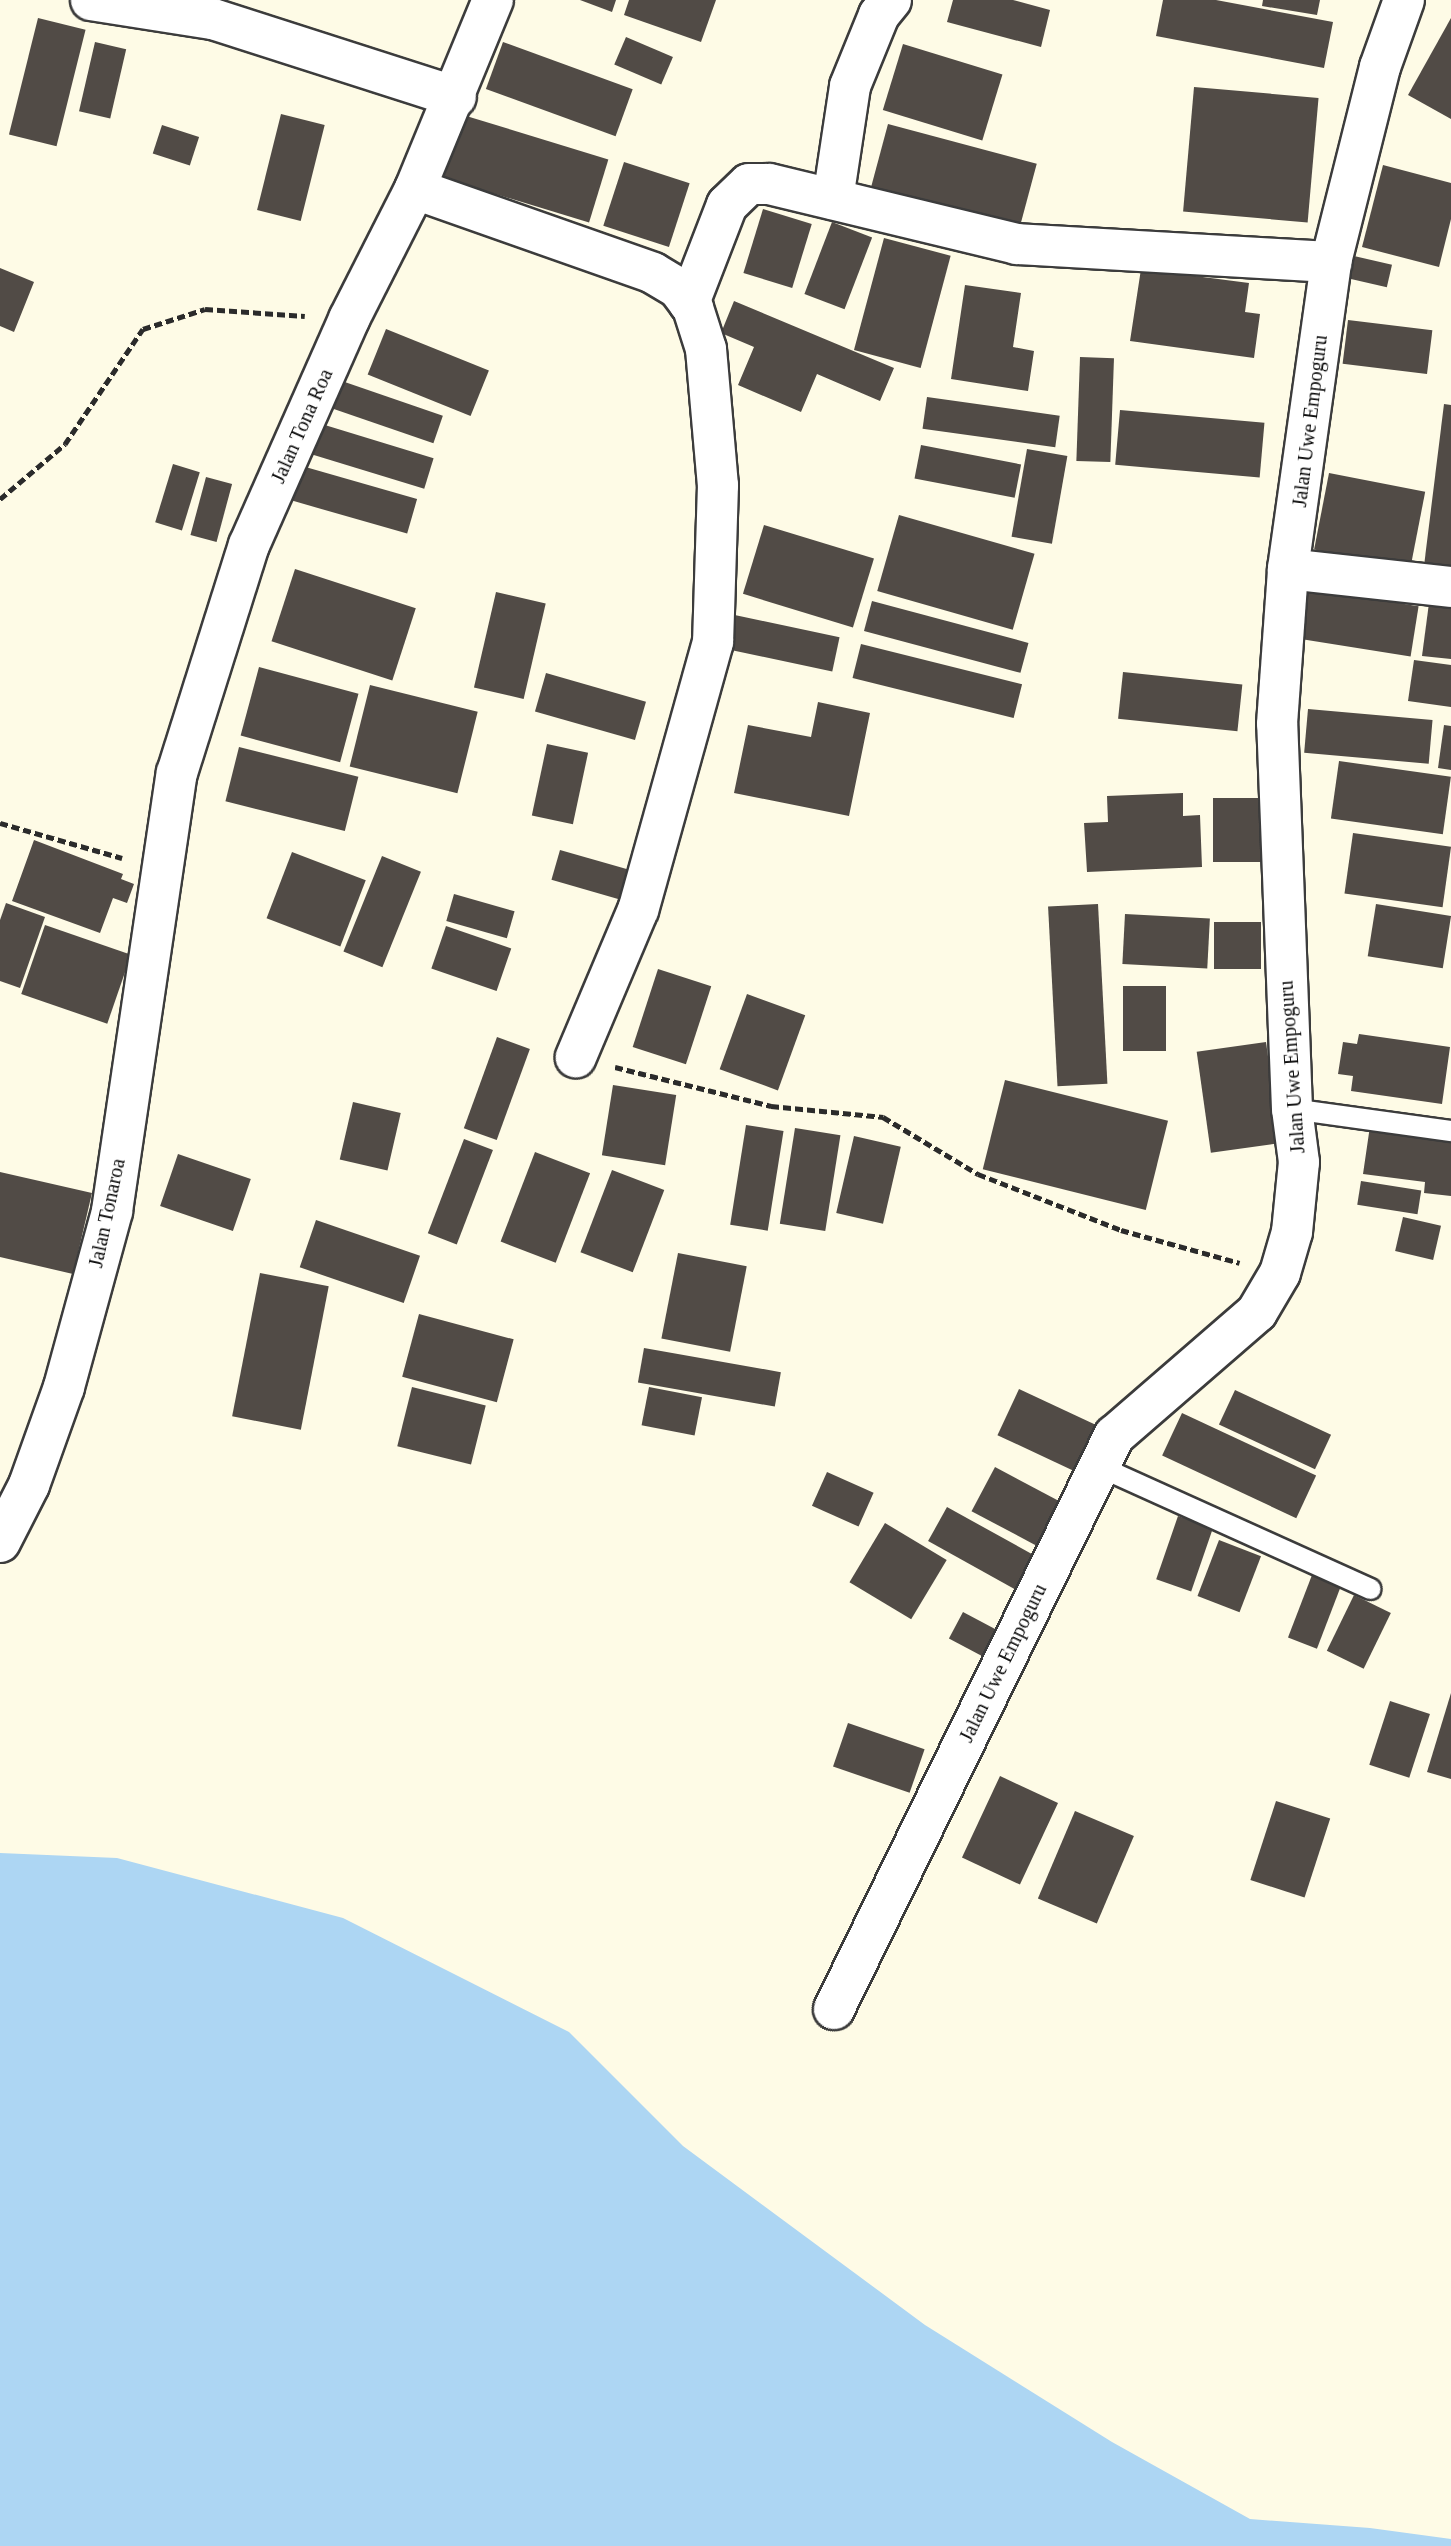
<!DOCTYPE html>
<style>
body{margin:0}
#map{position:relative;width:1451px;height:2546px;overflow:hidden;background:#fefbe6;font-family:Georgia,serif}
div>[style]{position:absolute}
.water>*{inset:0;background:#add6f3}
.building>*{inset:0;background:#514b46;transform-origin:0 0}
.path>*{height:5px;margin-top:-2.5px;transform-origin:0;background:repeating-linear-gradient(90deg,#2b2b2b 0 8px,transparent 0 12px)}
.roads{filter:drop-shadow(2px 0 #3c3c3c) drop-shadow(-2px 0 #3c3c3c) drop-shadow(0 2px #3c3c3c) drop-shadow(0 -2px #3c3c3c)}
.lane>*{height:20px;margin:-10px;padding:0 10px;transform-origin:10px;border-radius:10px;background:#fff}
.street>*{height:40px;margin:-20px;padding:0 20px;transform-origin:20px;border-radius:20px;background:#fff}
span{translate:-50% -50%;white-space:nowrap;text-align:center;line-height:1.15;-webkit-text-stroke:8px #fff;paint-order:stroke}
.street-label{font-size:20px;color:#090909}
</style>
<div id="map">
<div class="water">
<div style="clip-path:polygon(0 1853px,117px 1858px,343px 1918px,569px 2032px,683px 2146px,925px 2325px,1112px 2442px,1250px 2519px,1370px 2528px,1451px 2539px,1451px 2546px,0 2546px)"></div>
</div>
<div class="building">
<div style="clip-path:polygon(580px 0,616px 0,612px 12px)"></div>
<div style="clip-path:polygon(629px 0,716px 0,701px 42px,624px 15px)"></div>
<div style="clip-path:polygon(953px 0,1013px 0,1050px 10px,1041px 47px,947px 22px)"></div>
<div style="clip-path:polygon(1163px 0,1216px 0,1333px 22px,1324px 68px,1156px 36px)"></div>
<div style="clip-path:polygon(1263px 0,1320px 0,1317px 15px,1262px 6px)"></div>
<div style="left:38px;top:18px;width:49px;height:120px;rotate:14deg"></div>
<div style="clip-path:polygon(1451px 18px,1451px 119px,1408px 95px)"></div>
<div style="left:626px;top:37px;width:51px;height:30px;rotate:23deg"></div>
<div style="left:95px;top:42px;width:32px;height:71px;rotate:13deg"></div>
<div style="left:503px;top:42px;width:138px;height:50px;rotate:20deg"></div>
<div style="left:903px;top:44px;width:104px;height:69px;rotate:17deg"></div>
<div style="left:1194px;top:87px;width:125px;height:125px;rotate:5deg"></div>
<div style="left:281px;top:114px;width:45px;height:99px;rotate:14deg"></div>
<div style="left:463px;top:115px;width:152px;height:66px;rotate:17deg"></div>
<div style="left:888px;top:124px;width:154px;height:73px;rotate:15deg"></div>
<div style="left:162px;top:125px;width:39px;height:30px;rotate:18deg"></div>
<div style="left:624px;top:162px;width:69px;height:67px;rotate:18deg"></div>
<div style="clip-path:polygon(1383px 165px,1451px 183px,1451px 219px,1439px 267px,1362px 247px)"></div>
<div style="left:763px;top:209px;width:51px;height:67px;rotate:17deg"></div>
<div style="left:832px;top:222px;width:43px;height:77px;rotate:21deg"></div>
<div style="left:884px;top:238px;width:69px;height:116px;rotate:15deg"></div>
<div style="left:1354px;top:256px;width:39px;height:23px;rotate:13deg"></div>
<div style="clip-path:polygon(0 268px,34px 282px,14px 332px,0 326px)"></div>
<div style="clip-path:polygon(1141px 269px,1249px 283px,1245px 312px,1260px 314px,1254px 358px,1130px 341px)"></div>
<div style="clip-path:polygon(965px 285px,1021px 293px,1013px 347px,1034px 351px,1028px 391px,951px 379px)"></div>
<div style="clip-path:polygon(734px 301px,894px 368px,880px 401px,817px 374px,801px 412px,738px 385px,754px 347px,721px 333px)"></div>
<div style="left:1348px;top:320px;width:85px;height:44px;rotate:7deg"></div>
<div style="left:386px;top:329px;width:111px;height:49px;rotate:22deg"></div>
<div style="left:1080px;top:357px;width:34px;height:104px;rotate:2deg"></div>
<div style="left:336px;top:379px;width:113px;height:29px;rotate:19deg"></div>
<div style="left:927px;top:397px;width:134px;height:32px;rotate:8deg"></div>
<div style="clip-path:polygon(1444px 404px,1451px 405px,1451px 578px,1423px 574px)"></div>
<div style="left:1120px;top:410px;width:145px;height:55px;rotate:5deg"></div>
<div style="left:315px;top:422px;width:124px;height:32px;rotate:17deg"></div>
<div style="left:921px;top:445px;width:102px;height:34px;rotate:11deg"></div>
<div style="left:1027px;top:449px;width:41px;height:89px;rotate:10deg"></div>
<div style="left:173px;top:464px;width:28px;height:61px;rotate:17deg"></div>
<div style="left:295px;top:464px;width:127px;height:36px;rotate:16deg"></div>
<div style="left:1329px;top:473px;width:98px;height:78px;rotate:11deg"></div>
<div style="left:206px;top:477px;width:27px;height:60px;rotate:15deg"></div>
<div style="left:899px;top:515px;width:141px;height:79px;rotate:16deg"></div>
<div style="left:764px;top:525px;width:115px;height:72px;rotate:17deg"></div>
<div style="left:295px;top:569px;width:127px;height:76px;rotate:18deg"></div>
<div style="left:1304px;top:588px;width:116px;height:51px;rotate:9deg"></div>
<div style="left:496px;top:592px;width:51px;height:98px;rotate:13deg"></div>
<div style="left:872px;top:601px;width:162px;height:31px;rotate:15deg"></div>
<div style="clip-path:polygon(1429px 603px,1451px 606px,1451px 659px,1422px 656px)"></div>
<div style="left:730px;top:614px;width:112px;height:35px;rotate:12deg"></div>
<div style="left:861px;top:644px;width:166px;height:35px;rotate:14deg"></div>
<div style="clip-path:polygon(1414px 660px,1451px 665px,1451px 707px,1408px 701px)"></div>
<div style="left:259px;top:667px;width:103px;height:71px;rotate:15deg"></div>
<div style="left:1123px;top:672px;width:120px;height:47px;rotate:6deg"></div>
<div style="left:546px;top:673px;width:104px;height:40px;rotate:16deg"></div>
<div style="left:370px;top:685px;width:111px;height:84px;rotate:14deg"></div>
<div style="clip-path:polygon(818px 702px,870px 713px,849px 816px,734px 793px,748px 725px,811px 737px)"></div>
<div style="left:1308px;top:709px;width:125px;height:44px;rotate:5deg"></div>
<div style="clip-path:polygon(1444px 725px,1451px 726px,1451px 770px,1438px 768px)"></div>
<div style="left:547px;top:744px;width:42px;height:73px;rotate:12deg"></div>
<div style="left:239px;top:747px;width:123px;height:56px;rotate:14deg"></div>
<div style="left:1339px;top:761px;width:113px;height:58px;rotate:8deg"></div>
<div style="clip-path:polygon(1183px 793px,1183px 816px,1200px 815px,1202px 867px,1087px 872px,1084px 823px,1108px 822px,1107px 796px)"></div>
<div style="left:1213px;top:798px;width:51px;height:64px"></div>
<div style="left:1353px;top:833px;width:99px;height:61px;rotate:8deg"></div>
<div style="clip-path:polygon(34px 840px,123px 874px,121px 879px,134px 884px,127px 903px,113px 898px,100px 933px,12px 901px)"></div>
<div style="left:560px;top:850px;width:72px;height:31px;rotate:16deg"></div>
<div style="left:292px;top:852px;width:79px;height:71px;rotate:21deg"></div>
<div style="left:382px;top:856px;width:42px;height:103px;rotate:22deg"></div>
<div style="left:454px;top:894px;width:63px;height:28px;rotate:16deg"></div>
<div style="clip-path:polygon(6px 903px,45px 917px,20px 988px,0 981px,0 920px)"></div>
<div style="left:1098px;top:904px;width:180px;height:50px;rotate:87deg"></div>
<div style="left:1376px;top:904px;width:76px;height:53px;rotate:9deg"></div>
<div style="left:1125px;top:914px;width:85px;height:50px;rotate:3deg"></div>
<div style="left:1214px;top:922px;width:47px;height:47px"></div>
<div style="left:45px;top:925px;width:91px;height:73px;rotate:19deg"></div>
<div style="left:446px;top:926px;width:69px;height:45px;rotate:19deg"></div>
<div style="left:658px;top:969px;width:56px;height:82px;rotate:18deg"></div>
<div style="left:1166px;top:986px;width:65px;height:43px;rotate:90deg"></div>
<div style="left:747px;top:994px;width:62px;height:80px;rotate:20deg"></div>
<div style="clip-path:polygon(1359px 1034px,1450px 1047px,1442px 1104px,1351px 1091px,1353px 1076px,1338px 1074px,1343px 1042px,1357px 1044px)"></div>
<div style="left:497px;top:1037px;width:35px;height:97px;rotate:20deg"></div>
<div style="left:1266px;top:1042px;width:102px;height:70px;rotate:82deg"></div>
<div style="left:1005px;top:1080px;width:168px;height:92px;rotate:14deg"></div>
<div style="left:613px;top:1085px;width:64px;height:71px;rotate:9deg"></div>
<div style="left:353px;top:1102px;width:49px;height:59px;rotate:13deg"></div>
<div style="left:746px;top:1125px;width:38px;height:101px;rotate:9deg"></div>
<div style="clip-path:polygon(1370px 1126px,1451px 1135px,1451px 1196px,1424px 1193px,1425px 1182px,1363px 1174px)"></div>
<div style="left:795px;top:1128px;width:46px;height:97px;rotate:9deg"></div>
<div style="left:854px;top:1136px;width:48px;height:79px;rotate:13deg"></div>
<div style="left:464px;top:1139px;width:31px;height:101px;rotate:21deg"></div>
<div style="left:535px;top:1152px;width:59px;height:96px;rotate:21deg"></div>
<div style="left:178px;top:1154px;width:77px;height:55px;rotate:19deg"></div>
<div style="left:612px;top:1170px;width:56px;height:88px;rotate:21deg"></div>
<div style="clip-path:polygon(0 1172px,92px 1193px,73px 1274px,0 1257px)"></div>
<div style="left:1361px;top:1181px;width:61px;height:24px;rotate:9deg"></div>
<div style="left:1403px;top:1217px;width:39px;height:35px;rotate:13deg"></div>
<div style="left:316px;top:1220px;width:110px;height:50px;rotate:19deg"></div>
<div style="left:678px;top:1253px;width:70px;height:87px;rotate:11deg"></div>
<div style="left:260px;top:1273px;width:70px;height:146px;rotate:11deg"></div>
<div style="left:419px;top:1314px;width:98px;height:65px;rotate:15deg"></div>
<div style="left:644px;top:1348px;width:139px;height:35px;rotate:10deg"></div>
<div style="left:412px;top:1387px;width:76px;height:61px;rotate:14deg"></div>
<div style="left:649px;top:1387px;width:54px;height:39px;rotate:11deg"></div>
<div style="left:1019px;top:1389px;width:88px;height:51px;rotate:25deg"></div>
<div style="left:1235px;top:1390px;width:106px;height:38px;rotate:25deg"></div>
<div style="left:1182px;top:1413px;width:148px;height:47px;rotate:25deg"></div>
<div style="left:995px;top:1467px;width:81px;height:50px;rotate:28deg"></div>
<div style="left:827px;top:1472px;width:51px;height:37px;rotate:24deg"></div>
<div style="left:947px;top:1507px;width:112px;height:39px;rotate:29deg"></div>
<div style="left:1178px;top:1516px;width:37px;height:67px;rotate:19deg"></div>
<div style="left:885px;top:1523px;width:72px;height:69px;rotate:31deg"></div>
<div style="left:1219px;top:1540px;width:45px;height:60px;rotate:21deg"></div>
<div style="left:1312px;top:1575px;width:31px;height:67px;rotate:21deg"></div>
<div style="left:1354px;top:1595px;width:41px;height:62px;rotate:26deg"></div>
<div style="left:963px;top:1612px;width:47px;height:30px;rotate:28deg"></div>
<div style="clip-path:polygon(1451px 1693px,1451px 1779px,1427px 1772px)"></div>
<div style="left:1390px;top:1701px;width:42px;height:67px;rotate:18deg"></div>
<div style="left:848px;top:1723px;width:81px;height:46px;rotate:19deg"></div>
<div style="left:1000px;top:1776px;width:64px;height:90px;rotate:25deg"></div>
<div style="left:1276px;top:1801px;width:57px;height:83px;rotate:18deg"></div>
<div style="left:1075px;top:1811px;width:64px;height:95px;rotate:23deg"></div>
</div>
<div class="path">
<div style="left:0;top:499px;width:85px;rotate:-40.2deg"></div>
<div style="left:65px;top:444px;width:139px;rotate:-55.9deg"></div>
<div style="left:143px;top:329px;width:65px;rotate:-17.9deg"></div>
<div style="left:205px;top:309px;width:100px;rotate:4deg"></div>
<div style="left:0;top:823px;width:127px;rotate:16deg"></div>
<div style="left:615px;top:1067px;width:161px;rotate:14deg"></div>
<div style="left:771px;top:1106px;width:113px;rotate:5.6deg"></div>
<div style="left:883px;top:1117px;width:111px;rotate:31deg"></div>
<div style="left:978px;top:1174px;width:154px;rotate:21.4deg"></div>
<div style="left:1121px;top:1230px;width:123px;rotate:15.5deg"></div>
</div>
<div class="roads">
<div class="lane">
<div style="left:1292px;top:1109px;width:161px;rotate:7.9deg"></div>
<div style="left:1098px;top:1466px;width:299px;rotate:24.3deg"></div>
</div>
<div class="street">
<div style="left:91px;top:0;width:123px;rotate:8.9deg"></div>
<div style="left:213px;top:19px;width:255px;rotate:17.8deg"></div>
<div style="left:415px;top:189px;width:252px;rotate:19.4deg"></div>
<div style="left:653px;top:273px;width:29px;rotate:31deg"></div>
<div style="left:678px;top:288px;width:25px;rotate:53deg"></div>
<div style="left:693px;top:308px;width:43px;rotate:72.4deg"></div>
<div style="left:706px;top:349px;width:137px;rotate:85deg"></div>
<div style="left:718px;top:485px;width:157px;rotate:91.8deg"></div>
<div style="left:713px;top:642px;width:278px;rotate:105.6deg"></div>
<div style="left:638px;top:910px;width:160px;rotate:112.9deg"></div>
<div style="left:833px;top:199px;width:114px;rotate:-81.4deg"></div>
<div style="left:850px;top:86px;width:77px;rotate:-67.8deg"></div>
<div style="left:879px;top:15px;width:19px;rotate:-51deg"></div>
<div style="left:689px;top:303px;width:105px;rotate:-68.8deg"></div>
<div style="left:727px;top:205px;width:30px;rotate:-44deg"></div>
<div style="left:749px;top:184px;width:20px"></div>
<div style="left:769px;top:184px;width:255px;rotate:13.6deg"></div>
<div style="left:1017px;top:244px;width:315px;rotate:3.3deg"></div>
<div style="left:1288px;top:569px;width:164px;rotate:6.3deg"></div>
<div style="left:0;top:1542px;width:64px;rotate:-63deg"></div>
<div style="left:29px;top:1485px;width:104px;rotate:-70.3deg"></div>
<div style="left:64px;top:1387px;width:182px;rotate:-74.7deg"></div>
<div style="left:112px;top:1211px;width:443px;rotate:-81.6deg"></div>
<div style="left:177px;top:773px;width:239px;rotate:-72.5deg"></div>
<div style="left:249px;top:545px;width:247px;rotate:-66.1deg"></div>
<div style="left:349px;top:319px;width:146px;rotate:-63.1deg"></div>
<div style="left:415px;top:189px;width:204px;rotate:-67.6deg"></div>
<div style="left:834px;top:2009px;width:638px;rotate:-63.96deg"></div>
<div style="left:1114px;top:1436px;width:189px;rotate:-40.9deg"></div>
<div style="left:1257px;top:1312px;width:45px;rotate:-59.5deg"></div>
<div style="left:1280px;top:1273px;width:43px;rotate:-73.7deg"></div>
<div style="left:1292px;top:1232px;width:70px;rotate:-84.3deg"></div>
<div style="left:1299px;top:1162px;width:53px;rotate:-97.5deg"></div>
<div style="left:1292px;top:1109px;width:385px;rotate:-92.2deg"></div>
<div style="left:1277px;top:724px;width:155px;rotate:-85.9deg"></div>
<div style="left:1288px;top:569px;width:310px;rotate:-82deg"></div>
<div style="left:1331px;top:262px;width:201px;rotate:-75.9deg"></div>
<div style="left:1380px;top:67px;width:71px;rotate:-70.3deg"></div>
</div>
</div>
<div class="street-label">
<span style="left:1310px;top:421px;rotate:-83deg">Jalan Uwe Empoguru</span>
<span style="left:302px;top:426px;rotate:-66deg">Jalan Tona Roa</span>
<span style="left:1292px;top:1067px;rotate:-94deg">Jalan Uwe Empoguru</span>
<span style="left:107px;top:1213px;rotate:-78deg">Jalan Tonaroa</span>
<span style="left:1003px;top:1663px;rotate:-64deg">Jalan Uwe Empoguru</span>
</div>
</div>
